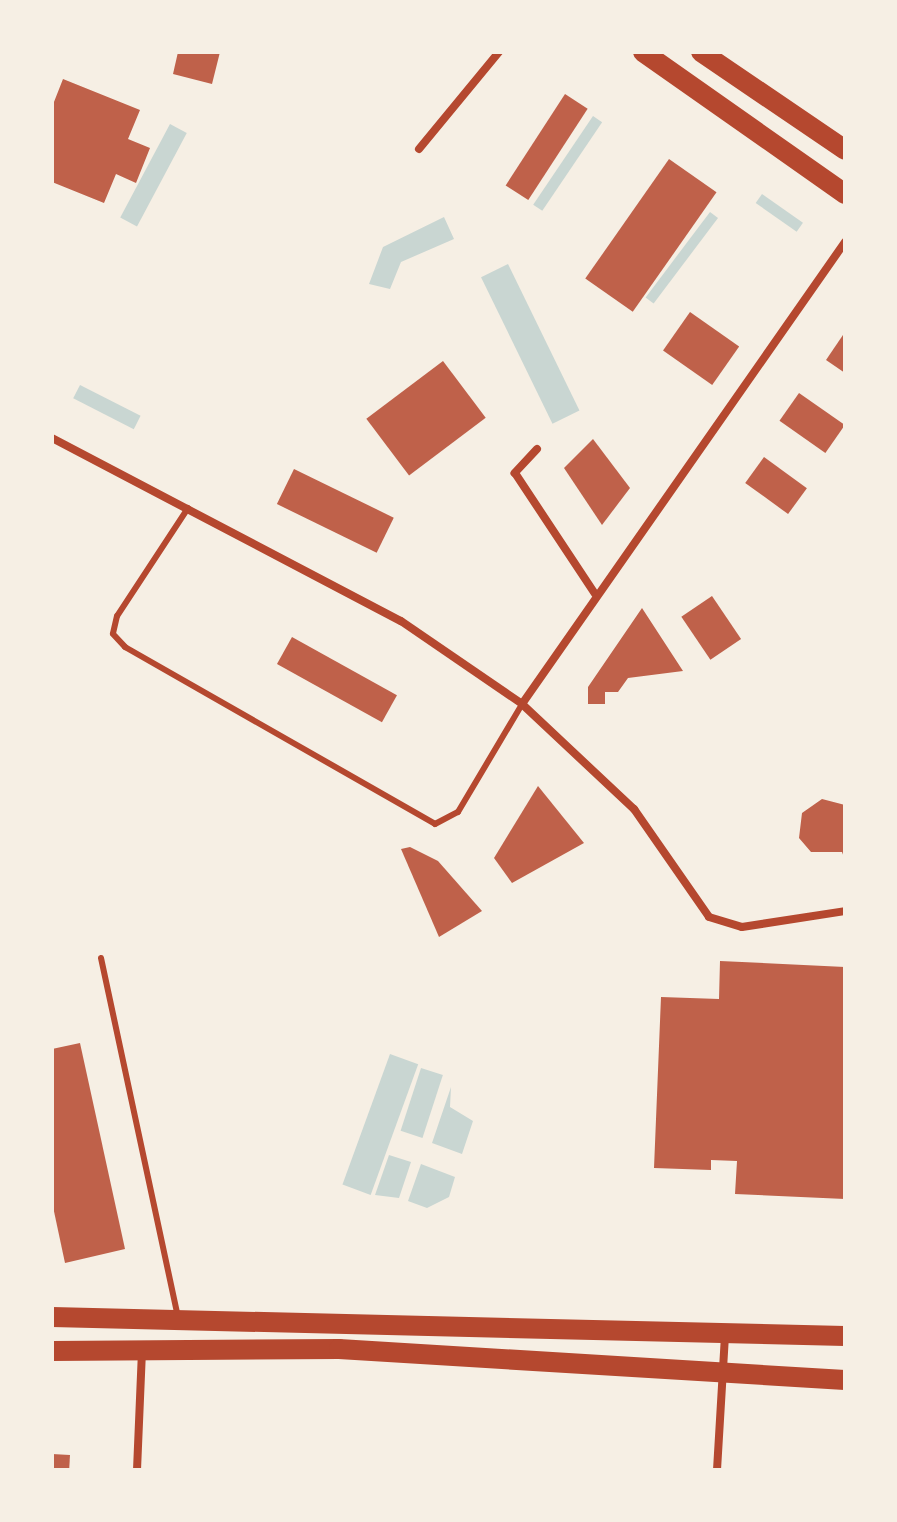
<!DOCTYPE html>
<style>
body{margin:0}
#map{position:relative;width:897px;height:1522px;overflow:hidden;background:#f6efe4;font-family:"Fira Sans",sans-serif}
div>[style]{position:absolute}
.water>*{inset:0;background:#c9d6d2;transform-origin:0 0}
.building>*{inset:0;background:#bf614a;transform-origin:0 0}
.service>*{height:6px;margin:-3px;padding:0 3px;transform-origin:3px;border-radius:3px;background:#b5482f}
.minor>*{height:8px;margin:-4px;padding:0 4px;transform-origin:4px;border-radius:4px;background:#b5482f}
.primary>*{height:20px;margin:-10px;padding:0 10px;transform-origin:10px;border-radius:10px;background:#b5482f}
span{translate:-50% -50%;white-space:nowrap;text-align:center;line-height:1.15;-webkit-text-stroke:6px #f6efe4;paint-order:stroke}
.frame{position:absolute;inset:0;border:54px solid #f6efe4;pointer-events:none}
</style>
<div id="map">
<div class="water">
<div style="left:593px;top:116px;width:11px;height:107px;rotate:34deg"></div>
<div style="left:170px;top:124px;width:19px;height:106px;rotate:28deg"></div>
<div style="left:762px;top:194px;width:50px;height:11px;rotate:35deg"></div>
<div style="left:710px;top:212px;width:10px;height:107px;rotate:37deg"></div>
<div style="clip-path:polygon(444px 217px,454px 239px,401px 262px,390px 289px,369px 284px,383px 247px)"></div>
<div style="left:508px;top:264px;width:163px;height:30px;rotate:64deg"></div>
<div style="left:80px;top:385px;width:68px;height:15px;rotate:27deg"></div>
<div style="left:390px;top:1054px;width:30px;height:139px;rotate:20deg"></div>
<div style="left:421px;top:1068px;width:23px;height:66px;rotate:18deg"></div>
<div style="clip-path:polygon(451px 1087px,450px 1107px,473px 1121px,462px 1154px,432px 1143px)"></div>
<div style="clip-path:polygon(389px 1155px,411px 1162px,399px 1198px,375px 1195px)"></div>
<div style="clip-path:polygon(421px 1164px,455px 1177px,449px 1197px,427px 1208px,408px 1201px)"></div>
</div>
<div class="building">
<div style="clip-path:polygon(178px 52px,220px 52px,212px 84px,173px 74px)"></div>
<div style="clip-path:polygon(63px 79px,140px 110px,128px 139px,150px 148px,136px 183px,116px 174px,104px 203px,52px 182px,52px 107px)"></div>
<div style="left:565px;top:94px;width:27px;height:109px;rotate:33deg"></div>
<div style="left:669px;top:159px;width:58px;height:146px;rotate:35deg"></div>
<div style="left:690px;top:312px;width:60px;height:47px;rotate:35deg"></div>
<div style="clip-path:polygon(845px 332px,845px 373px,826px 360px)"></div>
<div style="left:443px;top:361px;width:71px;height:96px;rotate:53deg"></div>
<div style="left:799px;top:393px;width:56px;height:34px;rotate:35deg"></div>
<div style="clip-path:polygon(593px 439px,630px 488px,602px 525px,564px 468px)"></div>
<div style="left:764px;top:457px;width:53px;height:32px;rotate:36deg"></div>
<div style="left:294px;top:469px;width:111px;height:39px;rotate:26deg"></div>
<div style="left:712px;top:596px;width:52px;height:37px;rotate:56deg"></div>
<div style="clip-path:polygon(642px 608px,683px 671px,628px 678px,618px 692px,605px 692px,605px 704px,588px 704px,588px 687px)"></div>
<div style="left:292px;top:637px;width:120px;height:31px;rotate:29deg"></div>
<div style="clip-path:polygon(538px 786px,584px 843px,512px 883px,494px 858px)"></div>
<div style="clip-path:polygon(822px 799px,845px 805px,845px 860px,842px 852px,811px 852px,799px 838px,802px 813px)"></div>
<div style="clip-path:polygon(410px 847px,438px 861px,482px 911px,439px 937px,401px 849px)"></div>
<div style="clip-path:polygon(720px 961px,845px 967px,845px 1199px,735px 1194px,737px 1161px,711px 1160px,711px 1170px,654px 1168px,661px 997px,719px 999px)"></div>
<div style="clip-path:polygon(80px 1043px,125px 1249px,65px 1263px,52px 1202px,52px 1049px)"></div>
<div style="left:52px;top:1454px;width:18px;height:16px;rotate:3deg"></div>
</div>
<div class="service">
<div style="left:188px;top:508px;width:129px;rotate:123.3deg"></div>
<div style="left:117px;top:616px;width:18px;rotate:103deg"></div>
<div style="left:113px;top:634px;width:18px;rotate:47deg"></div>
<div style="left:125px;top:647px;width:357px;rotate:29.7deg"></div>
<div style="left:435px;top:824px;width:26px;rotate:-28deg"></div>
<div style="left:458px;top:812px;width:126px;rotate:-59.3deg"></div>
<div style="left:101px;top:958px;width:368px;rotate:77.9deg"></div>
</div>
<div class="minor">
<div style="left:419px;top:149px;width:126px;rotate:-50.5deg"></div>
<div style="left:52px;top:438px;width:394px;rotate:27.7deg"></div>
<div style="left:401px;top:621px;width:147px;rotate:34.4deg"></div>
<div style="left:522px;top:704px;width:154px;rotate:43.2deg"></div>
<div style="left:634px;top:809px;width:131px;rotate:55.2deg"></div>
<div style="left:709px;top:917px;width:34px;rotate:17deg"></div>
<div style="left:742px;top:927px;width:104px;rotate:-8.8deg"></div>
<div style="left:537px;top:449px;width:33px;rotate:133deg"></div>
<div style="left:515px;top:473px;width:145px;rotate:56.5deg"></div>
<div style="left:522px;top:704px;width:564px;rotate:-55.04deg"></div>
<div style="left:137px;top:1470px;width:119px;rotate:-87.6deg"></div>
<div style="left:717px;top:1470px;width:134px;rotate:-86.6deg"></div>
</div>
<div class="primary">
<div style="left:643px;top:52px;width:247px;rotate:35.1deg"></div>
<div style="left:701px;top:52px;width:174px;rotate:34.2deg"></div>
<div style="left:52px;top:1317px;width:793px;rotate:1.37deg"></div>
<div style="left:52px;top:1351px;width:287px;rotate:-0.4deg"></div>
<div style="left:339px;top:1349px;width:507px;rotate:3.51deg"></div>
</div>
<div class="frame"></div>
</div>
